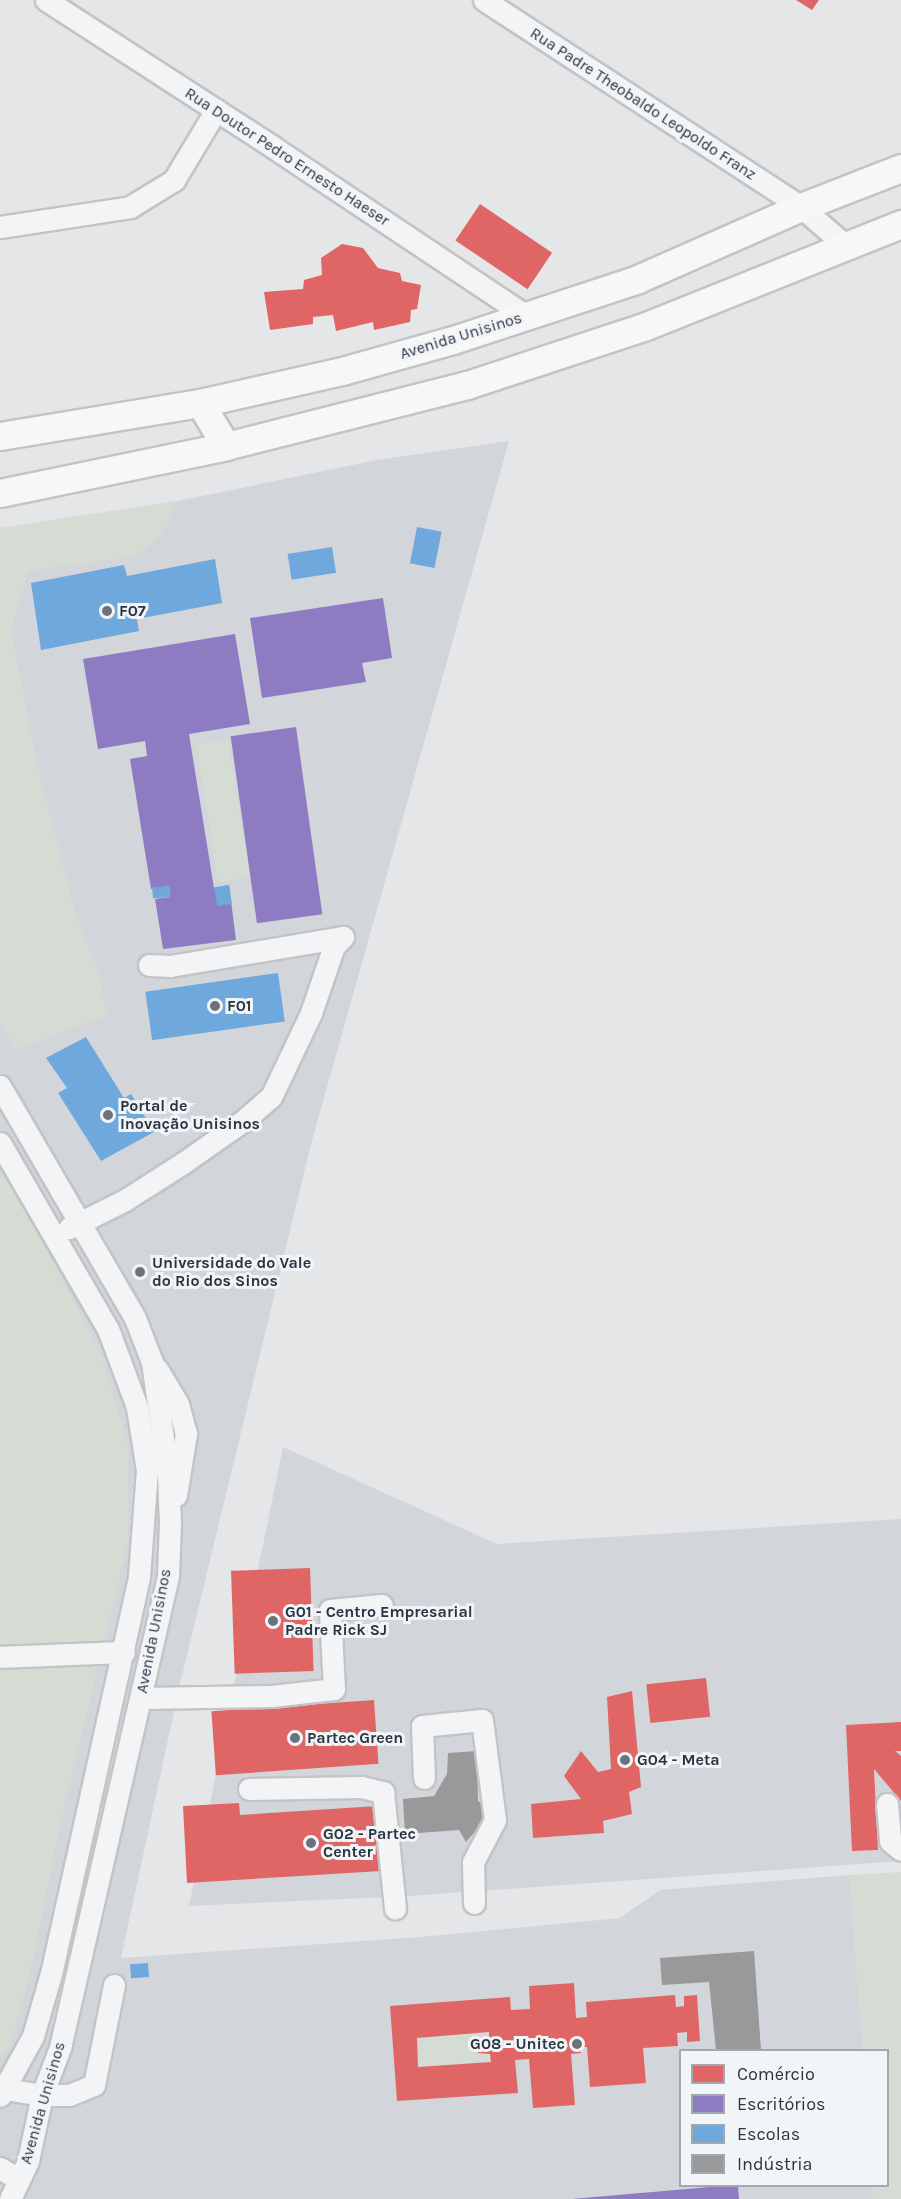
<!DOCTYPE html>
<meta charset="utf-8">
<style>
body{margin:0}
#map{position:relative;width:901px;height:2199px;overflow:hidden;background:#e4e6e8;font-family:Karla,sans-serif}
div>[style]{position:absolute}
.built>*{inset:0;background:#d2d6db}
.green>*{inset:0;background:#d5dcd4;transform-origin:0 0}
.shops>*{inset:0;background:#e06666;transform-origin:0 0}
.offices>*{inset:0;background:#8e7cc3;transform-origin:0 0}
.schools>*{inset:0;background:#6fa8dc;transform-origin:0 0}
.industry>*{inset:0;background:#999}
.roads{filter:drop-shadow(2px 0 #c2c4c6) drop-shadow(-2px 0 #c2c4c6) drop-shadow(0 2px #c2c4c6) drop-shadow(0 -2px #c2c4c6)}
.minor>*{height:21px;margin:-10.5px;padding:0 10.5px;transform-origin:10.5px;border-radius:10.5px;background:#f3f4f6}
.major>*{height:27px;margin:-13.5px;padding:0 13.5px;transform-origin:13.5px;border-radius:13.5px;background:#f7f7f7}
.dots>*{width:16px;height:16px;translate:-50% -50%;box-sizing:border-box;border:3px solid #f2f5f8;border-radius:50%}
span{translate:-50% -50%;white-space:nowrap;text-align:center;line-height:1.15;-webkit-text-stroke:6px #f2f5f8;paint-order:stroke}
.street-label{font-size:16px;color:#2b3442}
.poi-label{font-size:16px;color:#2b3442;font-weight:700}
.left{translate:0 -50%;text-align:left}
.right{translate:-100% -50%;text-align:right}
.legend{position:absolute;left:679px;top:2049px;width:210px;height:138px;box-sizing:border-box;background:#f2f5f8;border:2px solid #a2a8af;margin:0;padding:8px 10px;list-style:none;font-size:18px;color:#2b3442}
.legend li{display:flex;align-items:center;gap:12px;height:30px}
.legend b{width:30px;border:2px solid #a2a8af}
</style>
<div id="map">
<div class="built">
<div style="clip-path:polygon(509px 441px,311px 1144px,179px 1688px,121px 1958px,420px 1937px,620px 1918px,660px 1890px,850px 1875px,863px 2050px,680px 2050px,680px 2186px,873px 2186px,874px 2199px,0 2199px,0 528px,178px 501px,377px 460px)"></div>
<div style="clip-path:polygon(283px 1447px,497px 1544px,901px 1519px,901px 1861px,409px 1896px,189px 1906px)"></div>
</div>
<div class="green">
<div style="clip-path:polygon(178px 501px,163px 532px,137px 556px,28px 571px,11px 630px,37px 765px,76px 917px,99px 973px,106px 1016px,16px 1049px,0 1025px,0 528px)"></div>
<div style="left:228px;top:740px;width:139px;height:32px;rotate:81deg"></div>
<div style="clip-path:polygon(0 1167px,51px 1257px,101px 1356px,128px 1444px,128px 1542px,60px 1825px,30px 1973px,9px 2049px,0 2058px)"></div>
<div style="clip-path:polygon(901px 1872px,901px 2199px,874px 2199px,873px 2186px,888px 2186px,888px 2050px,863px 2050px,850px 1875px)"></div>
<div style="clip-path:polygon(489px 2032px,489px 2039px,478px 2041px,478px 2053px,490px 2054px,491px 2062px,418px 2067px,417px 2038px)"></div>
</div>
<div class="shops">
<div style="clip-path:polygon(796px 0,819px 0,812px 10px)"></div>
<div style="left:480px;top:204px;width:87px;height:44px;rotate:34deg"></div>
<div style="clip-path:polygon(342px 244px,363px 248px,378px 268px,400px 273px,402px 281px,421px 285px,417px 309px,411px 310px,410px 322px,374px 330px,373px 322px,336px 331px,333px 315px,313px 317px,313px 324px,270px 330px,264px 292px,303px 289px,304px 280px,322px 275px,321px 258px)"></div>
<div style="left:310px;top:1568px;width:103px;height:79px;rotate:88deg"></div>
<div style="left:706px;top:1678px;width:39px;height:60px;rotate:84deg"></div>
<div style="clip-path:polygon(632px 1691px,641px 1787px,629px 1792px,632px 1814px,603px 1821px,604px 1833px,533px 1838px,531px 1804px,581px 1799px,564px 1776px,581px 1751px,598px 1772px,611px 1769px,607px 1697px)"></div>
<div style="left:374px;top:1700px;width:64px;height:163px;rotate:86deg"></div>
<div style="clip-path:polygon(901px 1722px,901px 1751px,895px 1751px,901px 1756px,901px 1801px,874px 1769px,878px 1850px,852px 1851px,846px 1725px)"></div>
<div style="clip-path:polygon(239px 1803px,240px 1815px,377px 1806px,381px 1871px,187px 1883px,183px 1806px)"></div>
<div style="clip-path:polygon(evenodd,574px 1983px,576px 2018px,587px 2017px,586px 2002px,675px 1995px,676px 2007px,684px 2006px,684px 1996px,697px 1995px,700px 2041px,687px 2042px,687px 2032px,677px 2033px,678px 2046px,643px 2048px,646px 2083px,590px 2087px,587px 2047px,580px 2047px,581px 2053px,571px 2054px,575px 2105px,533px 2108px,529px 2059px,515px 2060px,518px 2093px,397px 2101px,390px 2006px,510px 1997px,511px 2010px,530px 2009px,529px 1986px,574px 1983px,489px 2032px,489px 2039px,478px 2041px,476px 2049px,478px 2053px,490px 2054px,491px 2062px,418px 2067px,417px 2038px,489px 2032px)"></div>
</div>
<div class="offices">
<div style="clip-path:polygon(383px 598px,392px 658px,362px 663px,366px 682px,262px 698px,250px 618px)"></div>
<div style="clip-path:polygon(235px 634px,250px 724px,189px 734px,214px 888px,229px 885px,236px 940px,163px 949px,155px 899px,170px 897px,169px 886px,151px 889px,130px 759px,147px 756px,145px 741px,98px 749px,83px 659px)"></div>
<div style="left:296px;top:727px;width:189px;height:66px;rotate:82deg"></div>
<div style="clip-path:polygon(721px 2186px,738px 2186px,739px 2199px,572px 2199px)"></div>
</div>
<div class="schools">
<div style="left:417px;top:527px;width:25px;height:37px;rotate:11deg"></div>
<div style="left:332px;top:547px;width:26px;height:45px;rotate:81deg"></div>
<div style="clip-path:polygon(215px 559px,222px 603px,137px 619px,139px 631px,41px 650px,31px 583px,124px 565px,127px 576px)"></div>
<div style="left:229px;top:885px;width:19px;height:15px;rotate:81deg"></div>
<div style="left:169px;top:886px;width:11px;height:17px;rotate:85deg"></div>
<div style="left:278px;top:973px;width:49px;height:134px;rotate:82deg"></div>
<div style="clip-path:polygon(86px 1037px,124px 1098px,131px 1094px,154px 1132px,101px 1161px,58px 1093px,67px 1088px,46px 1058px)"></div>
<div style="left:148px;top:1963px;width:14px;height:18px;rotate:86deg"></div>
</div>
<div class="industry">
<div style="clip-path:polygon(477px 1751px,478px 1801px,494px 1810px,466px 1842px,459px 1830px,405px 1834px,403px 1799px,434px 1796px,447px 1774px,448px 1753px)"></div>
<div style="clip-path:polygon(754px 1951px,761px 2050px,716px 2050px,709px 1982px,662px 1985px,660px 1958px)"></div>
</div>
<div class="roads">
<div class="minor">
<div style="left:46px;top:0;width:270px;rotate:32.9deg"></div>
<div style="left:273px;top:147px;width:304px;rotate:33.7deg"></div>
<div style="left:484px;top:0;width:379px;rotate:33.1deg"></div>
<div style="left:801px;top:207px;width:60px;rotate:40.9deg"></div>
<div style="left:0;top:227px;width:132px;rotate:-8.7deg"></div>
<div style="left:130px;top:207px;width:52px;rotate:-31.5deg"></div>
<div style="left:174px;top:180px;width:82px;rotate:-59deg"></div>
<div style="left:149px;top:965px;width:21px;rotate:3deg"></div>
<div style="left:170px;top:966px;width:175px;rotate:-9.5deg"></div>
<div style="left:0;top:1086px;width:268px;rotate:59.8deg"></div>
<div style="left:135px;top:1318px;width:47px;rotate:68.9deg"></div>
<div style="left:152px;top:1362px;width:112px;rotate:81.8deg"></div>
<div style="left:168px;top:1473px;width:49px;rotate:87.7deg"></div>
<div style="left:170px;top:1522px;width:54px;rotate:92.1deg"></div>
<div style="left:168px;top:1576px;width:481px;rotate:102.9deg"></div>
<div style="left:61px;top:2045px;width:53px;rotate:110.8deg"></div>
<div style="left:42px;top:2095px;width:67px;rotate:102deg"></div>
<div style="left:28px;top:2161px;width:42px;rotate:115.3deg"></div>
<div style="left:0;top:1143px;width:215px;rotate:59.9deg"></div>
<div style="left:108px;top:1329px;width:83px;rotate:69.6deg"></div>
<div style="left:137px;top:1407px;width:64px;rotate:81deg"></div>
<div style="left:147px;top:1470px;width:107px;rotate:94.3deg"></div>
<div style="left:139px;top:1577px;width:403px;rotate:102.5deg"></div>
<div style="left:52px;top:1970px;width:69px;rotate:106.1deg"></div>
<div style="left:33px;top:2036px;width:68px;rotate:118.8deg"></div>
<div style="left:69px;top:1228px;width:63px;rotate:-26.6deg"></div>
<div style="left:125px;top:1200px;width:69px;rotate:-32.5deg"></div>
<div style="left:183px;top:1163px;width:73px;rotate:-35deg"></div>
<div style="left:243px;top:1121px;width:37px;rotate:-41deg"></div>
<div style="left:271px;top:1097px;width:93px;rotate:-64.5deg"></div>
<div style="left:311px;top:1013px;width:71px;rotate:-71.1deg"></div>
<div style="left:334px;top:946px;width:13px;rotate:-45deg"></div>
<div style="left:157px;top:1369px;width:41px;rotate:59deg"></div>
<div style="left:178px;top:1404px;width:31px;rotate:75deg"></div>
<div style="left:186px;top:1434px;width:62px;rotate:99.3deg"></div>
<div style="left:0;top:1657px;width:124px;rotate:-2.3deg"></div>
<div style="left:141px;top:1698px;width:130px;rotate:-0.9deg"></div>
<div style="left:271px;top:1696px;width:63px;rotate:-6.3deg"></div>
<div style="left:334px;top:1689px;width:79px;rotate:-92.9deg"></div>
<div style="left:330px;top:1610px;width:52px;rotate:-5.5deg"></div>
<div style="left:424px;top:1778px;width:52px;rotate:-92.2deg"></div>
<div style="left:422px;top:1726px;width:60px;rotate:-5.7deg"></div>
<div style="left:482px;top:1720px;width:101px;rotate:82.6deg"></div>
<div style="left:495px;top:1820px;width:47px;rotate:117.6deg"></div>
<div style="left:473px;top:1862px;width:41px;rotate:88.6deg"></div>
<div style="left:249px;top:1789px;width:112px;rotate:-1deg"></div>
<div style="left:361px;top:1787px;width:23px;rotate:13deg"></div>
<div style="left:383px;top:1792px;width:117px;rotate:84.1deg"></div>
<div style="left:887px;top:1804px;width:37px;rotate:85deg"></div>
<div style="left:890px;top:1841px;width:14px;rotate:39deg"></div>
<div style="left:0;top:2088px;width:43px;rotate:9.5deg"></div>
<div style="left:42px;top:2095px;width:27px"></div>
<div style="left:69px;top:2095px;width:27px;rotate:-22deg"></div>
<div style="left:94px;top:2085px;width:102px;rotate:-78.7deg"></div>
<div style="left:0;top:2168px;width:22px;rotate:32deg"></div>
</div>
<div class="major">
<div style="left:200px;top:403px;width:50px;rotate:58.8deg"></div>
<div style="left:0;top:436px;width:203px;rotate:-9.4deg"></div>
<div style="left:200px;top:403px;width:146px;rotate:-12.7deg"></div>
<div style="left:342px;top:371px;width:115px;rotate:-15.6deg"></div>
<div style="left:453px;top:340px;width:195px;rotate:-18.2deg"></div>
<div style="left:638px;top:279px;width:178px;rotate:-23.8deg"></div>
<div style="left:801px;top:207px;width:107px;rotate:-21.3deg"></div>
<div style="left:0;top:493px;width:231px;rotate:-11.7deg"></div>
<div style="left:226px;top:446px;width:249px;rotate:-14.2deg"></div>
<div style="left:467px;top:385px;width:188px;rotate:-18.2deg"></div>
<div style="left:646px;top:326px;width:275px;rotate:-21.8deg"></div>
</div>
</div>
<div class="dots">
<div style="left:107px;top:611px;background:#6c727c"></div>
<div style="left:215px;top:1006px;background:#6c727c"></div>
<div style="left:108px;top:1115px;background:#6c727c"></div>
<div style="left:140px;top:1272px;background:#6c727c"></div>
<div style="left:273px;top:1621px;background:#6c727c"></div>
<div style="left:295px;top:1738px;background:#6c727c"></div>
<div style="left:625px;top:1760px;background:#6c727c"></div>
<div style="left:311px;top:1843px;background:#6c727c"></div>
<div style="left:577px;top:2044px;background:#6c727c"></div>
</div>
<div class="street-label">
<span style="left:643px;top:104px;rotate:33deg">Rua Padre Theobaldo Leopoldo Franz</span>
<span style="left:287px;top:157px;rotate:33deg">Rua Doutor Pedro Ernesto Haeser</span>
<span style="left:461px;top:336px;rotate:-17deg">Avenida Unisinos</span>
<span style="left:154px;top:1631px;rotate:-79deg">Avenida Unisinos</span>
<span style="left:43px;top:2103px;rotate:-74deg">Avenida Unisinos</span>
</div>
<div class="poi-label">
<span class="left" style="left:119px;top:611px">F07</span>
<span class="left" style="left:227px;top:1006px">F01</span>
<span class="left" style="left:120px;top:1115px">Portal de<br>Inovação Unisinos</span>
<span class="left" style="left:152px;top:1272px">Universidade do Vale<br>do Rio dos Sinos</span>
<span class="left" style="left:285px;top:1621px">G01 - Centro Empresarial<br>Padre Rick SJ</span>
<span class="left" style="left:307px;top:1738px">Partec Green</span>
<span class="left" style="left:637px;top:1760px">G04 - Meta</span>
<span class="left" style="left:323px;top:1843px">G02 - Partec<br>Center</span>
<span class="right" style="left:565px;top:2044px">G08 - Unitec</span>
</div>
<ul class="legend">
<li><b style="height:16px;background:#e06666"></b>Comércio</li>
<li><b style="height:16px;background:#8e7cc3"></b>Escritórios</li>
<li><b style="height:16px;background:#6fa8dc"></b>Escolas</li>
<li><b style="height:16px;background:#999"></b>Indústria</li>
</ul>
</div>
